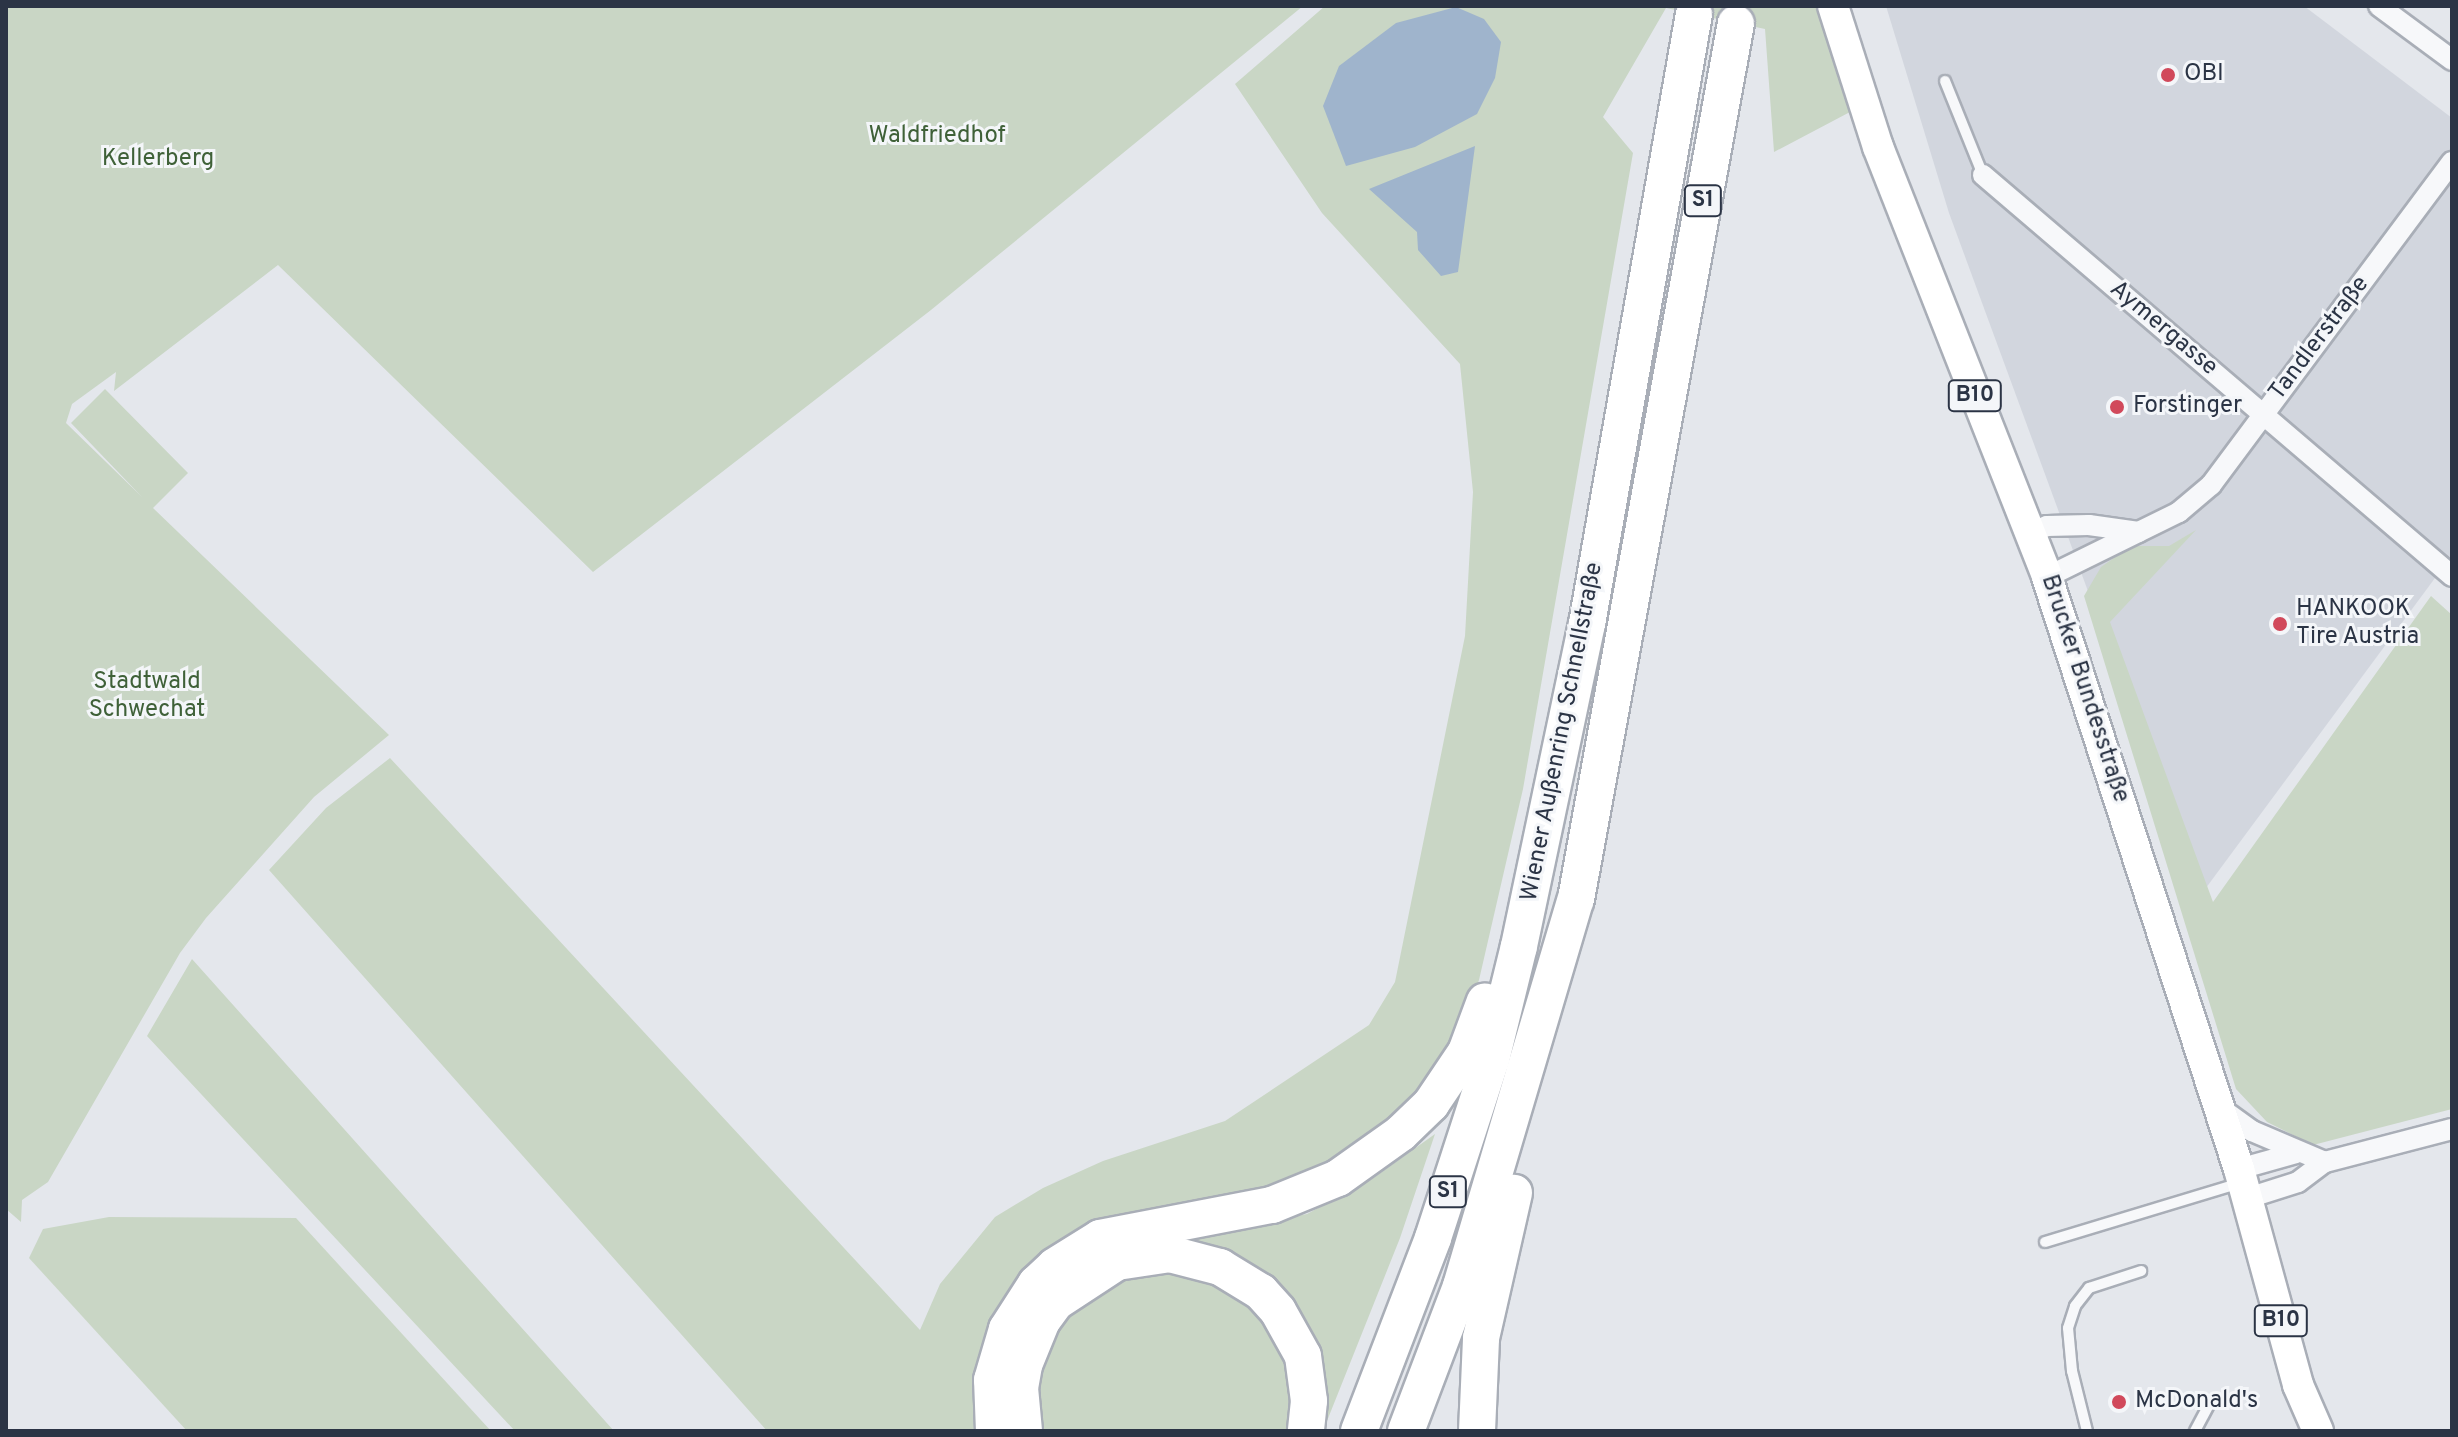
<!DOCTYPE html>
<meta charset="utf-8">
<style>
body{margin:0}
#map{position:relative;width:2458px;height:1437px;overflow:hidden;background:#e4e7ec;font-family:Overpass,sans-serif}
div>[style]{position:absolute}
.built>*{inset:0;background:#d2d6de}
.green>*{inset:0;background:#c9d6c5}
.water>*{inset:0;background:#9fb4cc}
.roads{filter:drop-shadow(2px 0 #a9aeb7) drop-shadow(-2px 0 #a9aeb7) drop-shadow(0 2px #a9aeb7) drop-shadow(0 -2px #a9aeb7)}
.service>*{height:10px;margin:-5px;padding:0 5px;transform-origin:5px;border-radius:5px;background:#f7f8fa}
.minor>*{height:20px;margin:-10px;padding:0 10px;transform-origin:10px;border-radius:10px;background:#f7f8fa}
.primary>*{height:30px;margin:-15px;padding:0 15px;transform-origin:15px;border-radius:15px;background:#fff}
.motorway>*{height:36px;margin:-18px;padding:0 18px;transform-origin:18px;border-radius:18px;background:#fff}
.dots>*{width:22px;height:22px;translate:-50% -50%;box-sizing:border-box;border:4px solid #f4f6f9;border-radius:50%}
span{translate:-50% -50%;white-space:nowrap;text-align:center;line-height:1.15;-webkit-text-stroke:6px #f4f6f9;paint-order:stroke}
.shield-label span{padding:2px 6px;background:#f4f6f9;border:2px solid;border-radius:6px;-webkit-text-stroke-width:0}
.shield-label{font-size:22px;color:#2b3445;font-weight:700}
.poi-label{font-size:24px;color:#2b3445}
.left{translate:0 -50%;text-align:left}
.park-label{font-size:24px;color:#3f6138}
.street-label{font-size:24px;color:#2b3445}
.frame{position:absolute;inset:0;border:8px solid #2b3445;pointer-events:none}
</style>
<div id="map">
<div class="built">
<div style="clip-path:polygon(1886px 6px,2304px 6px,2452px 118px,2452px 555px,2200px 896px,1949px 213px)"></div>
</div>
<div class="green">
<div style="clip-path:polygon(6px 6px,1303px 6px,931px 310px,593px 572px,278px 265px,114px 391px,116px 372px,72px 404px,66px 423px,142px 497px,71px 423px,105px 389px,188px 473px,153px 508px,389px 735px,314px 797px,206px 918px,180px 953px,48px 1182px,22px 1200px,21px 1222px,6px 1209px)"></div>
<div style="clip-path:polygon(1325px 6px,1818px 6px,1850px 112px,1774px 152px,1765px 29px,1666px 8px,1603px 117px,1633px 153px,1523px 789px,1479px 980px,1450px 1061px,1421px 1102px,1312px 1178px,1019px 1278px,995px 1312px,979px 1357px,976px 1431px,767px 1431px,269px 870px,326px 808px,390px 758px,920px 1330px,940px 1284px,995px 1217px,1043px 1188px,1103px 1161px,1225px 1121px,1369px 1025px,1395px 982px,1465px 636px,1473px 492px,1460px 364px,1322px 213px,1235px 84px)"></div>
<div style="clip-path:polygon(2196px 530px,2110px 622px,2213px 902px,2431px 596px,2452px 615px,2452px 1109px,2313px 1145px,2267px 1122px,2236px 1089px,2084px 596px,2101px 567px,2131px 546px,2169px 546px)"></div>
<div style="clip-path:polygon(192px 959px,453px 1251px,614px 1431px,515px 1431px,147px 1036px)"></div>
<div style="clip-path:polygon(1435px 1134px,1400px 1238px,1323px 1431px,1289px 1306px,1157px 1243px,1307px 1214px,1372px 1179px)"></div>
<div style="clip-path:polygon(109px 1217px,296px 1218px,491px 1431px,187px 1431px,29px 1258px,43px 1229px)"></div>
<div style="clip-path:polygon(1165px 1267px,1244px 1294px,1284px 1347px,1296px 1390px,1291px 1431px,1035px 1431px,1039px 1356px,1079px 1292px)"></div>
</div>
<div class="water">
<div style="clip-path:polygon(1456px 7px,1484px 19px,1501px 42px,1495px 78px,1477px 114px,1415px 147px,1346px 166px,1323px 106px,1339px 66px,1396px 23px)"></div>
<div style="clip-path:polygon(1475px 146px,1458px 272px,1441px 276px,1418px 250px,1417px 232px,1369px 189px)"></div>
</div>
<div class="roads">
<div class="service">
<div style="left:1945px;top:81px;width:101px;rotate:68deg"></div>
<div style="left:2045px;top:1242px;width:205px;rotate:-16.8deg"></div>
<div style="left:2087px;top:1431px;width:62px;rotate:-104deg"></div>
<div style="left:2072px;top:1371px;width:43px;rotate:-95.3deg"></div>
<div style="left:2068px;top:1328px;width:23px;rotate:-72deg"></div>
<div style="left:2075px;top:1306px;width:23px;rotate:-52deg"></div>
<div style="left:2089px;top:1288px;width:55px;rotate:-18.1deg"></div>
<div style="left:2195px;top:1431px;width:34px;rotate:-62deg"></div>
</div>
<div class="minor">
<div style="left:2379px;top:6px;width:91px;rotate:36.5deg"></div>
<div style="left:1983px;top:175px;width:617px;rotate:40.53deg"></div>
<div style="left:2031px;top:533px;width:17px;rotate:-24deg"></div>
<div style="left:2047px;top:526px;width:42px;rotate:-1.4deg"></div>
<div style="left:2089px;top:525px;width:50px;rotate:8deg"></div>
<div style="left:2047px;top:577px;width:147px;rotate:-26.2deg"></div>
<div style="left:2179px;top:512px;width:42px;rotate:-40.2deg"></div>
<div style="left:2211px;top:485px;width:403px;rotate:-53.3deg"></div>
<div style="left:2219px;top:1107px;width:41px;rotate:36deg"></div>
<div style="left:2252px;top:1131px;width:79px;rotate:23deg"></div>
<div style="left:2239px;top:1169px;width:59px;rotate:-15.7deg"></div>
<div style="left:2248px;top:1198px;width:52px;rotate:-17.7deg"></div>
<div style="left:2298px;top:1182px;width:34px;rotate:-37deg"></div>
<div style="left:2325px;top:1162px;width:131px;rotate:-14.6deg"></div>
</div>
<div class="primary">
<div style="left:1833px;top:6px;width:148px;rotate:72.3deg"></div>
<div style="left:1878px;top:147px;width:462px;rotate:68.5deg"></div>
<div style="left:2047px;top:577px;width:622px;rotate:72.03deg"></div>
<div style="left:2239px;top:1169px;width:224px;rotate:74.7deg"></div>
<div style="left:2298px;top:1385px;width:50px;rotate:66.5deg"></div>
</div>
<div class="motorway">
<div style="left:994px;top:1431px;width:51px;rotate:-92.2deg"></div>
<div style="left:992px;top:1380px;width:53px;rotate:-73.6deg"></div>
<div style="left:1007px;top:1329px;width:54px;rotate:-57.2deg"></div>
<div style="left:1036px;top:1284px;width:26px;rotate:-43deg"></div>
<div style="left:1055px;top:1266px;width:53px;rotate:-31.9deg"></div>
<div style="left:1100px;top:1238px;width:175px;rotate:-10.9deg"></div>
<div style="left:1272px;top:1205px;width:71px;rotate:-22.2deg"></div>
<div style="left:1338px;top:1178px;width:77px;rotate:-35.5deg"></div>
<div style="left:1401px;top:1133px;width:42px;rotate:-44deg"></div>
<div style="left:1431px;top:1104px;width:63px;rotate:-56.1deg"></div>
<div style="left:1466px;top:1052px;width:54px;rotate:-69.6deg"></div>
<div style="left:1024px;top:1431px;width:43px;rotate:-95.3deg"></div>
<div style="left:1020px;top:1388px;width:23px;rotate:-80deg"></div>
<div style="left:1024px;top:1365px;width:48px;rotate:-67.8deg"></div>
<div style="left:1042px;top:1321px;width:24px;rotate:-54deg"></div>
<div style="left:1056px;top:1302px;width:73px;rotate:-33.3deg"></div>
<div style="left:1117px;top:1262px;width:54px;rotate:-8.6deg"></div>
<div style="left:1170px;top:1254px;width:52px;rotate:14.6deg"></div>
<div style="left:1220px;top:1267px;width:48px;rotate:31.4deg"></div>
<div style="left:1261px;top:1292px;width:25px;rotate:48deg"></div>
<div style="left:1278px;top:1311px;width:51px;rotate:60.9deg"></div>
<div style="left:1303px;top:1356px;width:45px;rotate:82.4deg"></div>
<div style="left:1309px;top:1401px;width:30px;rotate:96deg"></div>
<div style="left:1359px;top:1431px;width:207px;rotate:-69deg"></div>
<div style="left:1433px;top:1238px;width:187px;rotate:-72deg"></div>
<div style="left:1491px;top:1060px;width:117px;rotate:-76.2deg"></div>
<div style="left:1519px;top:946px;width:329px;rotate:-78.1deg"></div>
<div style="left:1587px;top:624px;width:619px;rotate:-80.05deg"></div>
<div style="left:1406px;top:1431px;width:155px;rotate:-69.2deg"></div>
<div style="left:1461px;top:1286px;width:404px;rotate:-73.5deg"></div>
<div style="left:1576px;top:899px;width:890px;rotate:-79.65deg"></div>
<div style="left:1477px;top:1431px;width:93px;rotate:-87.5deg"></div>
<div style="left:1481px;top:1338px;width:149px;rotate:-77.2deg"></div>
</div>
</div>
<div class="dots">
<div style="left:2168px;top:75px;background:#d1495b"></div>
<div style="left:2117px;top:407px;background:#d1495b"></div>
<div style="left:2280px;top:624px;background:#d1495b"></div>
<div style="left:2119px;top:1402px;background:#d1495b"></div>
</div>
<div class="shield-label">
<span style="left:1703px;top:201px">S1</span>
<span style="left:1975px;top:396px">B10</span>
<span style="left:1448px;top:1192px">S1</span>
<span style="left:2281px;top:1321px">B10</span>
</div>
<div class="poi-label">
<span class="left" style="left:2184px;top:75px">OBI</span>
<span class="left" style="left:2133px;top:407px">Forstinger</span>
<span class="left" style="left:2296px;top:624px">HANKOOK<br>Tire Austria</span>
<span class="left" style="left:2135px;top:1402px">McDonald's</span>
</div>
<div class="park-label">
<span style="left:937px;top:137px">Waldfriedhof</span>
<span style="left:158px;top:160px">Kellerberg</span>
<span style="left:147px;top:697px">Stadtwald<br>Schwechat</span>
</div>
<div class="street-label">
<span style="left:2163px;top:329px;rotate:40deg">Aymergasse</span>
<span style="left:2320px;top:339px;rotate:-53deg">Tandlerstraße</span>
<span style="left:2084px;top:689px;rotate:72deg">Brucker Bundesstraße</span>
<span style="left:1563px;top:732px;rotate:-79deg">Wiener Außenring Schnellstraße</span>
</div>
<div class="frame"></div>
</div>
